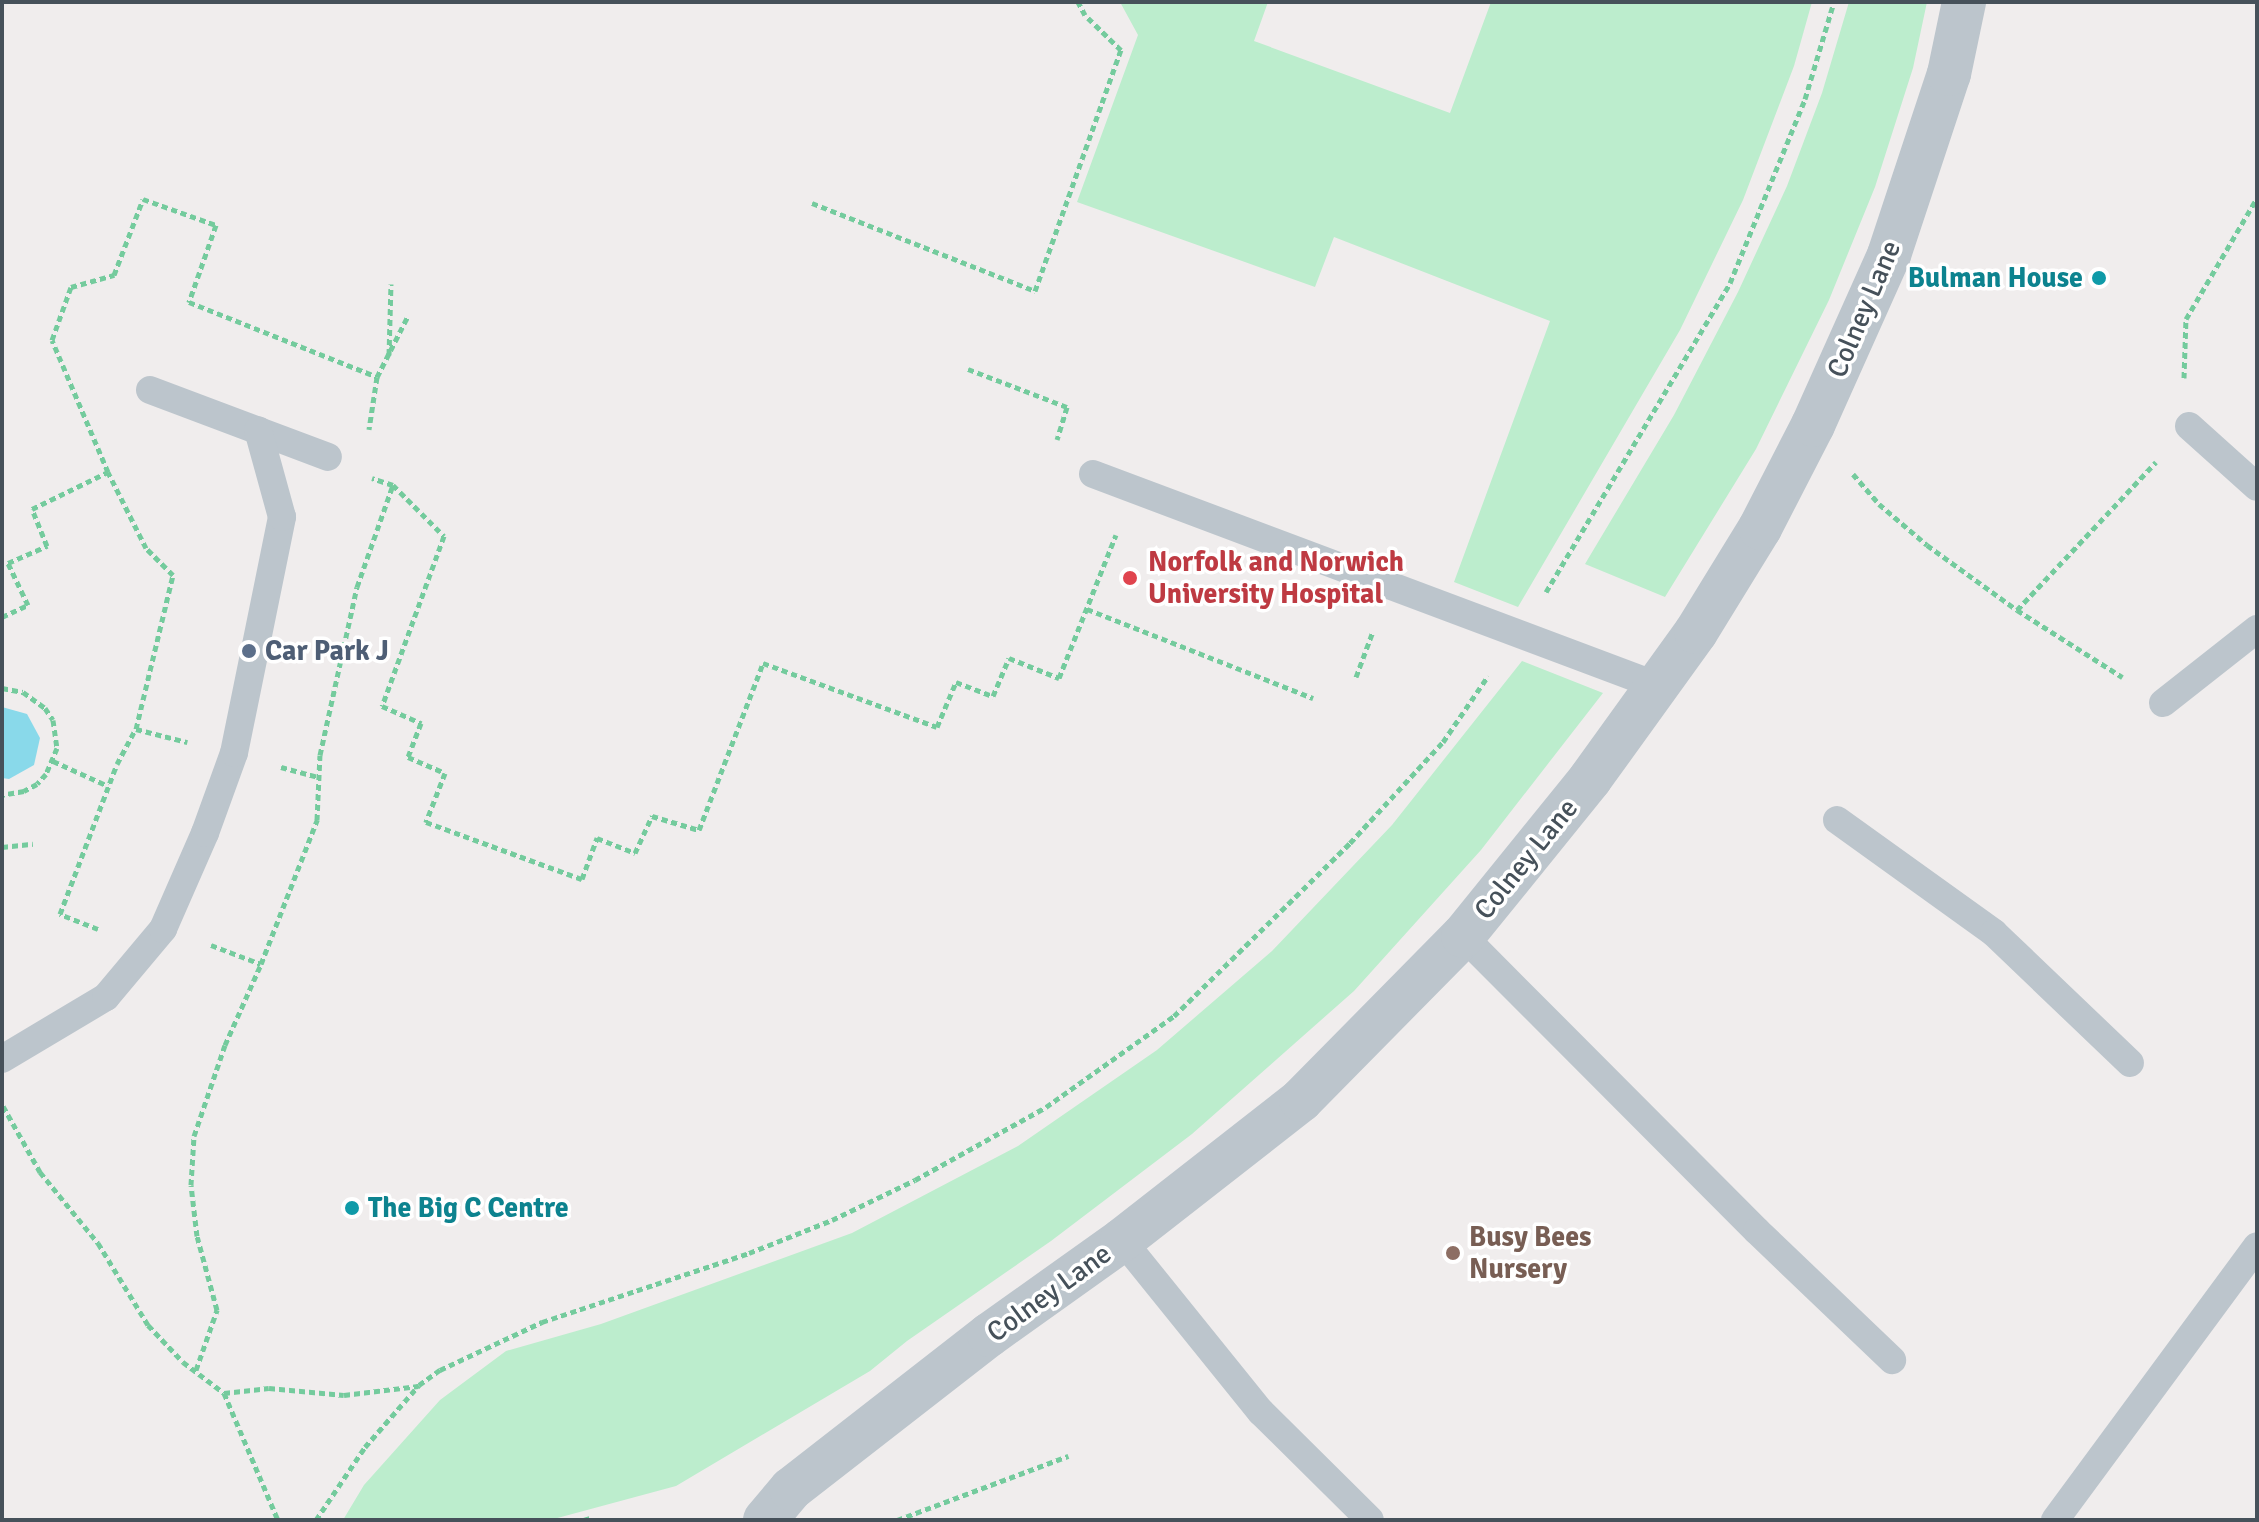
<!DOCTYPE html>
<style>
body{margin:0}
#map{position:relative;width:2259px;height:1522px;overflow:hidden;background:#f0eded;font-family:Signika,sans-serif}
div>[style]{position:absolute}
.green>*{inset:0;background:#bcedcd}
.water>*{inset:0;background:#89d9ea}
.path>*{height:5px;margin-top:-2.5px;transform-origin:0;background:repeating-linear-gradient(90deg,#74cb9d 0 6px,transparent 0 10px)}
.lane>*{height:28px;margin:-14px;padding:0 14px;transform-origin:14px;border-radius:14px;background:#bcc5cc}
.street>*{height:44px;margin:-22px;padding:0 22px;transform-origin:22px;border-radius:22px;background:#bcc5cc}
.dots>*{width:22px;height:22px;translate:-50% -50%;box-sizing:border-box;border:4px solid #fff;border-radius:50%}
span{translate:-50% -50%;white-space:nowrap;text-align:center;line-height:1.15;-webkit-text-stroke:7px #fff;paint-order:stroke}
.culture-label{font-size:28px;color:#0d838f;font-weight:700}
.right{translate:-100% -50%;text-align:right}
.left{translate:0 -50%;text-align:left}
.street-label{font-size:28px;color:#46515a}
.health-label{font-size:28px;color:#be3a42;font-weight:700}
.service-label{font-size:28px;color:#4e5e75;font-weight:700}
.education-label{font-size:28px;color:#785e54;font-weight:700}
.frame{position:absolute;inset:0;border:4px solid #46515a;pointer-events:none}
</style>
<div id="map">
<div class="green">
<div style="clip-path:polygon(1120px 2px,1268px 2px,1254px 41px,1450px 113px,1491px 2px,1812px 2px,1794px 66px,1743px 200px,1680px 330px,1518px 607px,1454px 582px,1550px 321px,1334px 237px,1315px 287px,1077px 202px,1138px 35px)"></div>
<div style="clip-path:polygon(1849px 2px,1927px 2px,1913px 68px,1875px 187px,1829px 300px,1756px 449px,1665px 597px,1585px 564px,1674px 415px,1738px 292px,1787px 186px,1822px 93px)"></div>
<div style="clip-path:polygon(1522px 661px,1603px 693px,1481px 850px,1354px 991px,1192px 1134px,1051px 1241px,907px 1341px,870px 1371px,676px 1486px,550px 1520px,343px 1520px,364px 1485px,440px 1400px,506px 1351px,601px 1324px,852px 1233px,1018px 1146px,1157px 1050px,1272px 951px,1392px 825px)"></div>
</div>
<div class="water">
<div style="clip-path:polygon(2px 707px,27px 714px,40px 738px,34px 765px,9px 779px,2px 778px)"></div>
</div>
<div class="path">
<div style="left:812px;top:203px;width:240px;rotate:21.5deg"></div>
<div style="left:1035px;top:291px;width:256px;rotate:-70.4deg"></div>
<div style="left:1121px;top:50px;width:50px;rotate:-135.8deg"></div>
<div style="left:1085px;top:15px;width:15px;rotate:-118deg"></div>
<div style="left:389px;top:355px;width:71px;rotate:-88.4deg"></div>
<div style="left:968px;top:369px;width:106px;rotate:21deg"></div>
<div style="left:1067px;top:407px;width:34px;rotate:107deg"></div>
<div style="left:377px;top:377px;width:68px;rotate:-63.1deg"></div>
<div style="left:2184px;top:378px;width:59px;rotate:-88.1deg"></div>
<div style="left:2186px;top:319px;width:140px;rotate:-59.6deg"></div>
<div style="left:1853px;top:474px;width:40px;rotate:49deg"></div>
<div style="left:1879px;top:504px;width:63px;rotate:40.5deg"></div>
<div style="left:1927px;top:545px;width:111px;rotate:35.8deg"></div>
<div style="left:2017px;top:610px;width:125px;rotate:32.5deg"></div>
<div style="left:393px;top:485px;width:72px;rotate:45deg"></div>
<div style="left:444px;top:536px;width:181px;rotate:110deg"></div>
<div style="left:382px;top:706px;width:43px;rotate:23.6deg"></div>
<div style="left:421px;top:723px;width:36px;rotate:111deg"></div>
<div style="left:408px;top:757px;width:40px;rotate:23.4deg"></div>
<div style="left:445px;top:773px;width:53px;rotate:111.2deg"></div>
<div style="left:426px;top:822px;width:166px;rotate:20.1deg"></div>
<div style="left:582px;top:879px;width:44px;rotate:-69.9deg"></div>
<div style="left:597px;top:838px;width:41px;rotate:21.5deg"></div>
<div style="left:635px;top:853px;width:41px;rotate:-65.3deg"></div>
<div style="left:652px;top:816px;width:49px;rotate:16.6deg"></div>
<div style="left:699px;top:830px;width:179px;rotate:-69deg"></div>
<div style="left:763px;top:663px;width:185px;rotate:20.2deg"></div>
<div style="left:937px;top:727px;width:49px;rotate:-67.1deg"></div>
<div style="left:956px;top:682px;width:40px;rotate:21deg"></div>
<div style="left:993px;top:696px;width:41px;rotate:-67.2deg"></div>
<div style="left:1009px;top:658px;width:54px;rotate:21.8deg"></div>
<div style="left:1059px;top:678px;width:154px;rotate:-68.3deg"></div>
<div style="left:1546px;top:592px;width:360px;rotate:-59.2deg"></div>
<div style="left:1730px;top:283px;width:199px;rotate:-67.8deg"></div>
<div style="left:1805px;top:99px;width:101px;rotate:-73.4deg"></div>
<div style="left:1087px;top:609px;width:243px;rotate:21.5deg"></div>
<div style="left:2017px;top:610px;width:203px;rotate:-46.8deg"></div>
<div style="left:2px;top:617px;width:29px;rotate:-25deg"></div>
<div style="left:28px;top:605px;width:47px;rotate:-115.5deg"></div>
<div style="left:8px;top:563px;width:43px;rotate:-23.6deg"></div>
<div style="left:47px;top:546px;width:40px;rotate:-112deg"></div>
<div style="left:32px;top:509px;width:85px;rotate:-26deg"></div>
<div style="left:1356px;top:677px;width:49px;rotate:-69.7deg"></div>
<div style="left:2px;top:688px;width:21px;rotate:11deg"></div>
<div style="left:23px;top:692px;width:27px;rotate:36deg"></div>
<div style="left:45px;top:708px;width:14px;rotate:56deg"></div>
<div style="left:53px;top:720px;width:28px;rotate:82deg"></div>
<div style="left:57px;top:748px;width:28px;rotate:113deg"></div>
<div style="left:46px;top:774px;width:13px;rotate:132deg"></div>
<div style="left:37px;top:784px;width:15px;rotate:152deg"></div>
<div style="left:24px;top:791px;width:22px;rotate:170deg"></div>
<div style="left:136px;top:729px;width:53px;rotate:14.3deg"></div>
<div style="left:53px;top:761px;width:60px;rotate:24.4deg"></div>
<div style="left:281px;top:767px;width:39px;rotate:15deg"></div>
<div style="left:2px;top:847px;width:31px;rotate:-6deg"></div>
<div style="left:98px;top:929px;width:41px;rotate:-158.5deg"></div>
<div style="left:60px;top:914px;width:160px;rotate:-69.2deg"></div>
<div style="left:117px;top:764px;width:40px;rotate:-62deg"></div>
<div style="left:136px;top:729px;width:158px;rotate:-76.5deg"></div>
<div style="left:173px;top:575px;width:38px;rotate:-135deg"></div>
<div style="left:146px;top:548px;width:85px;rotate:-116.6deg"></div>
<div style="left:108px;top:472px;width:143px;rotate:-113deg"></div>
<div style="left:52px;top:340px;width:56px;rotate:-70.3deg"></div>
<div style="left:71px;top:287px;width:45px;rotate:-15.6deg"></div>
<div style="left:114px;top:275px;width:81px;rotate:-69.1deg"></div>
<div style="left:143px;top:199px;width:77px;rotate:19.6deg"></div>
<div style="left:216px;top:225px;width:82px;rotate:109.3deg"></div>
<div style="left:189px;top:302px;width:202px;rotate:21.7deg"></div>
<div style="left:377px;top:377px;width:53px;rotate:98.7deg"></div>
<div style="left:211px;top:945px;width:53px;rotate:20.8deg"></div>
<div style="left:261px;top:964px;width:155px;rotate:-68.7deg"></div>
<div style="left:317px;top:820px;width:65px;rotate:-87.4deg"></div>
<div style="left:320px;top:755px;width:172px;rotate:-77.6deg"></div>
<div style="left:357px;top:587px;width:108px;rotate:-70.6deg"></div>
<div style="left:393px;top:485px;width:22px;rotate:-162deg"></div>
<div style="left:3px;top:1106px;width:76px;rotate:60.7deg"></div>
<div style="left:40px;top:1172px;width:92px;rotate:50.8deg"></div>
<div style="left:98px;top:1243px;width:96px;rotate:58.6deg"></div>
<div style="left:148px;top:1325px;width:51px;rotate:46.6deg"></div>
<div style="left:183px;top:1362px;width:51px;rotate:37.1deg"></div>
<div style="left:224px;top:1393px;width:45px;rotate:-6.3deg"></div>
<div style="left:269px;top:1388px;width:75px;rotate:5.3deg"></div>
<div style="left:344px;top:1395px;width:75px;rotate:-6.9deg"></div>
<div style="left:196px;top:1370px;width:64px;rotate:-70.7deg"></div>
<div style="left:217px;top:1310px;width:77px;rotate:-105.1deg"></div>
<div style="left:197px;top:1236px;width:51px;rotate:-96.7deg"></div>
<div style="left:191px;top:1185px;width:49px;rotate:-86.5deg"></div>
<div style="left:194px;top:1136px;width:96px;rotate:-71.2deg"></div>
<div style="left:225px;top:1045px;width:89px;rotate:-66deg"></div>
<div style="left:224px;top:1393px;width:138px;rotate:67deg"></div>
<div style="left:316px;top:1520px;width:88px;rotate:-56.1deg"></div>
<div style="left:365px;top:1447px;width:82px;rotate:-48.9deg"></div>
<div style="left:419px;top:1385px;width:26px;rotate:-36deg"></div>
<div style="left:440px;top:1370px;width:113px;rotate:-25.2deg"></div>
<div style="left:542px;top:1322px;width:218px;rotate:-18.4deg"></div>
<div style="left:749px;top:1253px;width:89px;rotate:-21.7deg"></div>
<div style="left:832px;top:1220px;width:92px;rotate:-25.7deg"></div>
<div style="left:915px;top:1180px;width:150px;rotate:-29.1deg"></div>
<div style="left:1046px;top:1107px;width:157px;rotate:-35.4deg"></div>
<div style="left:1174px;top:1016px;width:247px;rotate:-44.5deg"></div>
<div style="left:1350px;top:843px;width:137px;rotate:-47.4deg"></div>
<div style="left:1443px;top:742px;width:80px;rotate:-55.7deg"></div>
<div style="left:584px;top:1520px;width:6px;rotate:-18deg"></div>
<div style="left:897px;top:1520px;width:183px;rotate:-20.5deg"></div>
</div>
<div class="lane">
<div style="left:150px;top:390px;width:190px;rotate:20.6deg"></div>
<div style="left:2189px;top:426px;width:91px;rotate:41.9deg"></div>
<div style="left:1093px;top:474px;width:603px;rotate:20.57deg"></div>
<div style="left:2163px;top:703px;width:120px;rotate:-38.2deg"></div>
<div style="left:1837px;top:820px;width:193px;rotate:35.7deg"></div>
<div style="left:1994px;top:933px;width:188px;rotate:43.7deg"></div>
<div style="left:1463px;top:936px;width:416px;rotate:45.1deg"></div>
<div style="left:1757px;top:1231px;width:187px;rotate:43.7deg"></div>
<div style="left:2px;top:1059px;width:121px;rotate:-30.8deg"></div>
<div style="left:106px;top:997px;width:89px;rotate:-50deg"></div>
<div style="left:163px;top:929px;width:105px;rotate:-66.4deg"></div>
<div style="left:205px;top:833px;width:85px;rotate:-70.1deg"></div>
<div style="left:234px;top:753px;width:241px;rotate:-78.5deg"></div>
<div style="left:282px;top:517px;width:90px;rotate:-105.4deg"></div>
<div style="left:1122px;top:1240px;width:221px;rotate:51.1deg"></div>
<div style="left:1261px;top:1412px;width:153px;rotate:44.7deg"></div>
<div style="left:2055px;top:1520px;width:340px;rotate:-53.6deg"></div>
</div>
<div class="street">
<div style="left:765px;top:1520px;width:40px;rotate:-50deg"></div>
<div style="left:791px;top:1489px;width:251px;rotate:-37.9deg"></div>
<div style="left:989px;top:1335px;width:163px;rotate:-35.5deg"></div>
<div style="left:1122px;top:1240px;width:227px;rotate:-38deg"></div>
<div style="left:1301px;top:1100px;width:231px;rotate:-45.4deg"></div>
<div style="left:1463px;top:936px;width:202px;rotate:-51deg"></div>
<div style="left:1590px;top:779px;width:181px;rotate:-54.2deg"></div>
<div style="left:1696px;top:632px;width:122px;rotate:-58.4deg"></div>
<div style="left:1760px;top:528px;width:116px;rotate:-62.8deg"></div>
<div style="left:1813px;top:425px;width:186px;rotate:-65.9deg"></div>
<div style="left:1889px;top:255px;width:191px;rotate:-71.7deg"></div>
<div style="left:1949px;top:74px;width:74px;rotate:-78.2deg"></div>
</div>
<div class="dots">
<div style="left:2099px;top:278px;background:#0f9aa8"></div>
<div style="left:1130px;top:578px;background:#e0444e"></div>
<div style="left:249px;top:651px;background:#5c6f8a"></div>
<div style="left:352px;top:1208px;background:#0f9aa8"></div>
<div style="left:1453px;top:1253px;background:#8d6e63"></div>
</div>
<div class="culture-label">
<span class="right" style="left:2083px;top:278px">Bulman House</span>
<span class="left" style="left:368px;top:1208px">The Big C Centre</span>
</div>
<div class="street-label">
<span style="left:1864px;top:309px;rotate:-67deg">Colney Lane</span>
<span style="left:1526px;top:859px;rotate:-51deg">Colney Lane</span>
<span style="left:1049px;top:1293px;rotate:-36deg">Colney Lane</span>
</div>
<div class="health-label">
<span class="left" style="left:1148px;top:578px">Norfolk and Norwich<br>University Hospital</span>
</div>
<div class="service-label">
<span class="left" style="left:265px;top:651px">Car Park J</span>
</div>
<div class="education-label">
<span class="left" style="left:1469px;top:1253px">Busy Bees<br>Nursery</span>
</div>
<div class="frame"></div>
</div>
